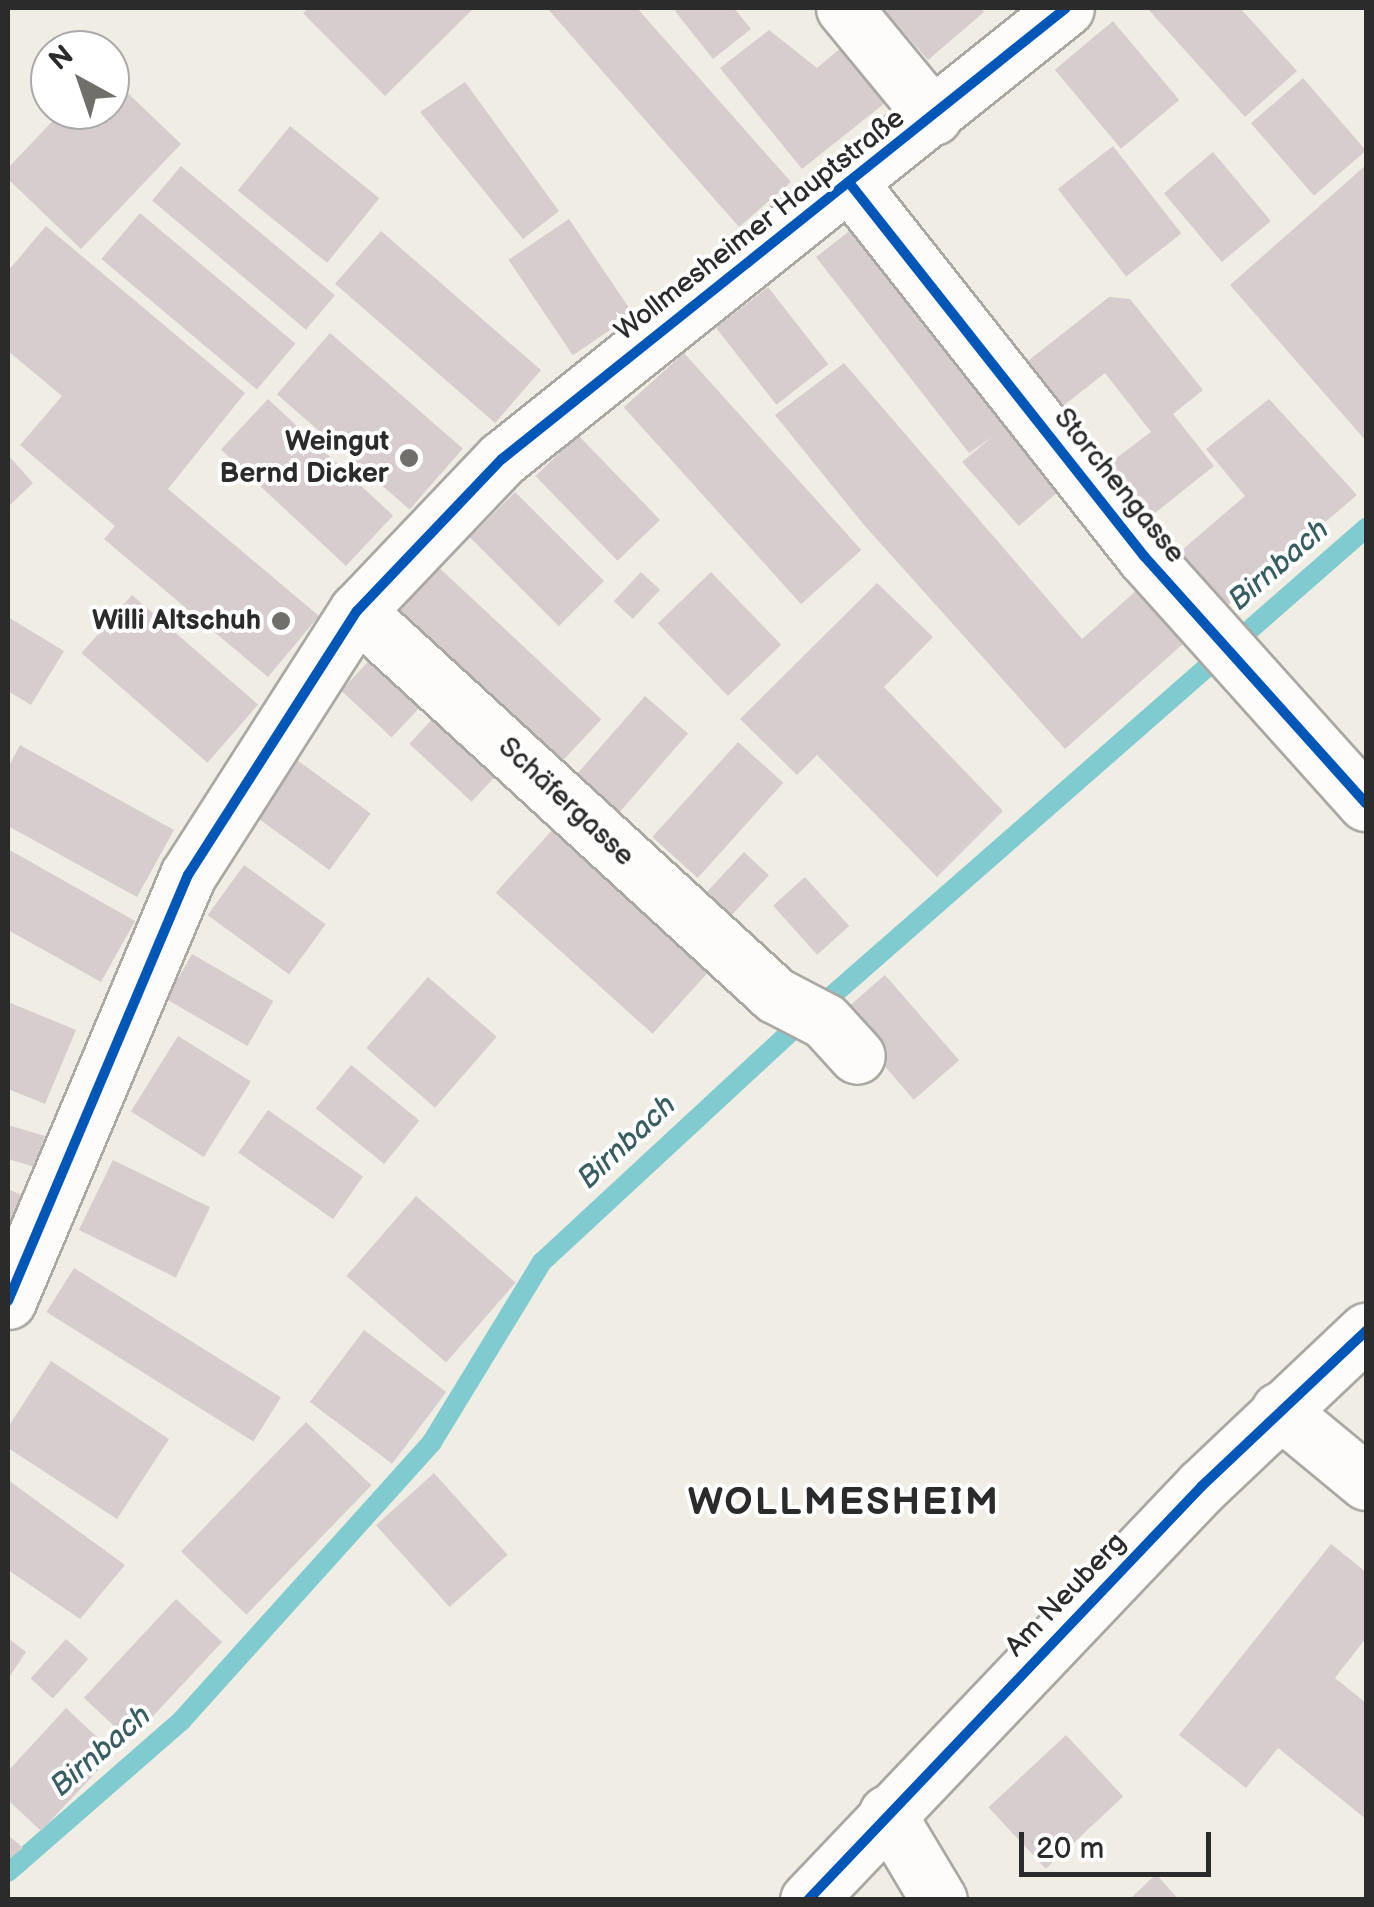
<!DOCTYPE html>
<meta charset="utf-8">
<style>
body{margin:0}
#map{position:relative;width:1374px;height:1907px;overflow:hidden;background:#f0ede4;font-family:"Balsamiq Sans",sans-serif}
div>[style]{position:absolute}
.stream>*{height:20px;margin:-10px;padding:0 10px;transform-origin:10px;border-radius:10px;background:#80cbd0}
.building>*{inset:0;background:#d7cdcf;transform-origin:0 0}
.roads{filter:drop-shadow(2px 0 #a9a8a3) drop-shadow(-2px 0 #a9a8a3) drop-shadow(0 2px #a9a8a3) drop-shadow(0 -2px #a9a8a3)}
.minor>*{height:55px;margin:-27.5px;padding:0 27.5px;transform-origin:27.5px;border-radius:27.5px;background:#fdfcfb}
.cycleway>*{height:10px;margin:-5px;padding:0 5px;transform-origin:5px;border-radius:5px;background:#0057b8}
.dots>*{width:28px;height:28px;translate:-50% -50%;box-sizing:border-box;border:5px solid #fff;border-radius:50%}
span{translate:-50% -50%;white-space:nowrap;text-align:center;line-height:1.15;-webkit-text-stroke:8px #fff;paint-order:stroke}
.street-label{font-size:28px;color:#2b2b2b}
.poi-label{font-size:28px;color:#2b2b2b;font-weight:700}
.right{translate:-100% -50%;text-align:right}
.water-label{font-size:30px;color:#385e62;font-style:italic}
.district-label{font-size:38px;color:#2b2b2b;font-weight:700;letter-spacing:2.5px}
.frame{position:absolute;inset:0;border:10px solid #2b2b2b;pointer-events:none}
.north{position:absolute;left:30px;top:30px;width:100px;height:100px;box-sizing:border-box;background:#fff;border:2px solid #aaa;border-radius:50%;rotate:320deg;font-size:28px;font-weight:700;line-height:40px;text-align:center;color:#2b2b2b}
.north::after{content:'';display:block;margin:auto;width:35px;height:45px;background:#706f6c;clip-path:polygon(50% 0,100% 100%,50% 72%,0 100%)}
.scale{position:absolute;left:1019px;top:1832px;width:192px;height:45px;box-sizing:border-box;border:5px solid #2b2b2b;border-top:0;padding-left:12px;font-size:30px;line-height:35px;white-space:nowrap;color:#2b2b2b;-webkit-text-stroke:8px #fff;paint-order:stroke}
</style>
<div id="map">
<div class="stream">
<div style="left:8px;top:1872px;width:231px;rotate:-41.1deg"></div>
<div style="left:182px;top:1720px;width:374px;rotate:-48deg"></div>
<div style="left:432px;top:1442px;width:211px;rotate:-58.6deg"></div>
<div style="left:542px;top:1262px;width:345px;rotate:-42.8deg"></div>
<div style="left:795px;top:1028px;width:759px;rotate:-41.21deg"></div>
</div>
<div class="building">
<div style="clip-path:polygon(309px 8px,474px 8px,385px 96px,303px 13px)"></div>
<div style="clip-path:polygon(547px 8px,637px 8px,791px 182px,739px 227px)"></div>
<div style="clip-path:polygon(680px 8px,734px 8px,751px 29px,713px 59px,675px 11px)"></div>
<div style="clip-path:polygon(882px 8px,980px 8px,984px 12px,928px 60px)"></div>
<div style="clip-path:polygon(1147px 8px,1240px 8px,1297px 71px,1245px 117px)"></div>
<div style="left:1113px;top:21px;width:103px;height:76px;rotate:50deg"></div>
<div style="clip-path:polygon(769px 30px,817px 68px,849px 41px,895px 95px,802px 169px,720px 68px)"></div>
<div style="clip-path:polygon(110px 76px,181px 144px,81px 249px,8px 179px,8px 168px,63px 110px,110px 110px)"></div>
<div style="left:1303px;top:78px;width:96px;height:69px;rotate:49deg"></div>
<div style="clip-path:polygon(465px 82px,559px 211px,523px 239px,420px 112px)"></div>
<div style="left:290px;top:126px;width:115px;height:83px;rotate:39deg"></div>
<div style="left:1113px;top:146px;width:111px;height:70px;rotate:52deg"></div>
<div style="left:1213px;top:152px;width:90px;height:64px;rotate:50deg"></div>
<div style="clip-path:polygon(1366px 165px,1366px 441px,1230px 285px)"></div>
<div style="left:181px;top:166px;width:201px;height:45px;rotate:40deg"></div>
<div style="left:140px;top:213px;width:203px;height:60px;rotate:40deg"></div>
<div style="left:569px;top:219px;width:115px;height:73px;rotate:56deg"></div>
<div style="clip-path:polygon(861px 222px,1068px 483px,1019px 526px,962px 462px,992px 437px,969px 453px,816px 257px)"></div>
<div style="clip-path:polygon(46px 226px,245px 393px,168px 489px,319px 616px,268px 677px,104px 539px,115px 526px,20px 445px,62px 396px,8px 351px,8px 271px)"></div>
<div style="left:381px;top:231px;width:212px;height:70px;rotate:41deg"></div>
<div style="left:768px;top:287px;width:98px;height:66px;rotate:52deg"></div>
<div style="clip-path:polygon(1109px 297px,1130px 299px,1203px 390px,1173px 414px,1214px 466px,1145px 521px,1103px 468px,1151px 432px,1105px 373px,1059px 409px,1024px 364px)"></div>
<div style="left:330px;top:333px;width:176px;height:81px;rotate:41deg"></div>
<div style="left:684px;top:353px;width:265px;height:81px;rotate:48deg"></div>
<div style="clip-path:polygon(844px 363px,1082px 639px,1147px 581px,1194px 634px,1065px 749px,864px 525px,775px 415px)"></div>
<div style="left:268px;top:399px;width:171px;height:69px;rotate:43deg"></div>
<div style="clip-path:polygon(1269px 399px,1357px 495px,1222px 610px,1175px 556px,1245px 496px,1206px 449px)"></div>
<div style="left:578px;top:435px;width:118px;height:59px;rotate:46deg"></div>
<div style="clip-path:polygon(8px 455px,33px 483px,8px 507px)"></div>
<div style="left:515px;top:492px;width:126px;height:64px;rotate:45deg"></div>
<div style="left:434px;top:563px;width:229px;height:63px;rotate:43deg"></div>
<div style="left:641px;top:572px;width:26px;height:40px;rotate:43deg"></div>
<div style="left:711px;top:572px;width:101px;height:74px;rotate:46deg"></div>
<div style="clip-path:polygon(877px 583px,933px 637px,884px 687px,1003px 811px,937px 877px,817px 755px,797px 775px,740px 719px)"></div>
<div style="left:132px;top:595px;width:167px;height:77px;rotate:41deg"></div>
<div style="clip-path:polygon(8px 617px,64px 651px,31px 705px,8px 691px)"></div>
<div style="left:378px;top:651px;width:69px;height:54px;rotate:43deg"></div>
<div style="left:645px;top:696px;width:57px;height:108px;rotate:41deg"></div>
<div style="left:438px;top:713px;width:85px;height:42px;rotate:43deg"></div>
<div style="left:738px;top:742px;width:61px;height:128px;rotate:42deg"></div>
<div style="clip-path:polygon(20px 745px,174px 830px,137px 897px,8px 826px,8px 768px)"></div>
<div style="left:297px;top:760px;width:91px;height:70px;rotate:36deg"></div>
<div style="left:554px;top:828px;width:211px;height:87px;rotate:42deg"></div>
<div style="clip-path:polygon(8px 849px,135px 921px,101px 982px,8px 930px)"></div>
<div style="left:744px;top:852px;width:34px;height:60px;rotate:43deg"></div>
<div style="left:244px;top:865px;width:101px;height:62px;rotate:36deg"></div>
<div style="left:805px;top:877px;width:66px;height:43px;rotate:48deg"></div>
<div style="left:192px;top:954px;width:94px;height:52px;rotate:30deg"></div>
<div style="left:885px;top:975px;width:113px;height:60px;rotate:49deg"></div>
<div style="left:428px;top:977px;width:91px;height:94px;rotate:41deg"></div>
<div style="clip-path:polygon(8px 1002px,76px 1030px,45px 1104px,8px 1089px)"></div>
<div style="left:178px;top:1036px;width:86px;height:89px;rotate:32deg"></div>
<div style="left:351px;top:1065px;width:88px;height:56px;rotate:39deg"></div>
<div style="left:268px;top:1110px;width:116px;height:52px;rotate:35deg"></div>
<div style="clip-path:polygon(8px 1125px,45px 1136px,35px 1167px,8px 1159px)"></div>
<div style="left:113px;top:1160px;width:108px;height:78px;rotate:26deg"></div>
<div style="clip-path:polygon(8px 1189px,26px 1197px,8px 1240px)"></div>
<div style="left:416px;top:1196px;width:132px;height:106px;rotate:41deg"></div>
<div style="left:74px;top:1268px;width:244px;height:52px;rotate:32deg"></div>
<div style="left:364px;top:1330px;width:103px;height:90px;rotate:37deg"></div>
<div style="clip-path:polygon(51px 1361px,169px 1439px,117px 1519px,8px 1448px,8px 1427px)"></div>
<div style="left:306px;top:1422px;width:91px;height:180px;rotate:44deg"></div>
<div style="left:434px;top:1473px;width:110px;height:78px;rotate:48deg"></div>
<div style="clip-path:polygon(8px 1480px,125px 1565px,80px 1619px,8px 1570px)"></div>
<div style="clip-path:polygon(1331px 1544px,1366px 1572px,1366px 1638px,1335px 1678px,1366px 1703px,1366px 1819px,1278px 1748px,1246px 1788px,1179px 1735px)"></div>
<div style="left:176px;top:1599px;width:63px;height:135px;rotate:43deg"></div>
<div style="clip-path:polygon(8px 1638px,26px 1652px,8px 1679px)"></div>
<div style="left:66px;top:1639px;width:30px;height:53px;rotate:42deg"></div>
<div style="clip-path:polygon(66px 1708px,114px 1753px,41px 1831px,8px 1800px,8px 1771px)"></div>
<div style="left:1066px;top:1735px;width:84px;height:106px;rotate:47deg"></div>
<div style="clip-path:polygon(8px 1835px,23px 1848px,8px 1860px)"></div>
<div style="clip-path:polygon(1156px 1874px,1179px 1900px,1129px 1900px)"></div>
</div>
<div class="roads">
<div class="minor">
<div style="left:844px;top:8px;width:141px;rotate:50.5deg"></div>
<div style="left:851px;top:185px;width:473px;rotate:51.7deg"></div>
<div style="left:1144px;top:556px;width:332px;rotate:48.1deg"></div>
<div style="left:357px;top:611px;width:568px;rotate:42.57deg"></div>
<div style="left:775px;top:995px;width:56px;rotate:27.5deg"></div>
<div style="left:825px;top:1021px;width:47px;rotate:47.6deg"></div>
<div style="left:8px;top:1301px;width:462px;rotate:-67.1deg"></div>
<div style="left:188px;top:875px;width:313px;rotate:-57.4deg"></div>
<div style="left:357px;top:611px;width:210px;rotate:-46.4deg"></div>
<div style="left:502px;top:459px;width:722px;rotate:-38.65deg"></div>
<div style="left:1279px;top:1410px;width:113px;rotate:39.6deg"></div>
<div style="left:887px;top:1813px;width:101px;rotate:59.1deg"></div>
<div style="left:808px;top:1900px;width:572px;rotate:-46.42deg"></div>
<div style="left:1202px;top:1486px;width:226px;rotate:-43.4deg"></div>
</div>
</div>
<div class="cycleway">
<div style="left:851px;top:185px;width:473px;rotate:51.7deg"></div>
<div style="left:1144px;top:556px;width:332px;rotate:48.1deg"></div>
<div style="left:8px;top:1301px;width:462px;rotate:-67.1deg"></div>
<div style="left:188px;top:875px;width:313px;rotate:-57.4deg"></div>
<div style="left:357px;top:611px;width:210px;rotate:-46.4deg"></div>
<div style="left:502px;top:459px;width:722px;rotate:-38.65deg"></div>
<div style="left:808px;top:1900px;width:572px;rotate:-46.42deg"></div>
<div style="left:1202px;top:1486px;width:226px;rotate:-43.4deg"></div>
</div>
<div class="dots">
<div style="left:409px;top:458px;background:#706f6c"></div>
<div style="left:281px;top:621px;background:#706f6c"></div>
</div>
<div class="street-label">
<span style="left:760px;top:225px;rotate:-38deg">Wollmesheimer Hauptstraße</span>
<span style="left:1119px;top:486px;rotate:51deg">Storchengasse</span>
<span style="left:566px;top:802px;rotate:43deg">Schäfergasse</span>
<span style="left:1066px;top:1595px;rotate:-46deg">Am Neuberg</span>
</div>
<div class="poi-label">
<span class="right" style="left:389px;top:458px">Weingut<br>Bernd Dicker</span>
<span class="right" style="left:261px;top:621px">Willi Altschuh</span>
</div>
<div class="water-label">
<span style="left:1279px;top:565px;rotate:-41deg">Birnbach</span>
<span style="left:627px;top:1142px;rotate:-43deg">Birnbach</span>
<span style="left:101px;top:1751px;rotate:-41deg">Birnbach</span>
</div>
<div class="district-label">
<span style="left:844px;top:1503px">WOLLMESHEIM</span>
</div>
<div class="frame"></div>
<div class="north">N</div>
<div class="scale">20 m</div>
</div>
